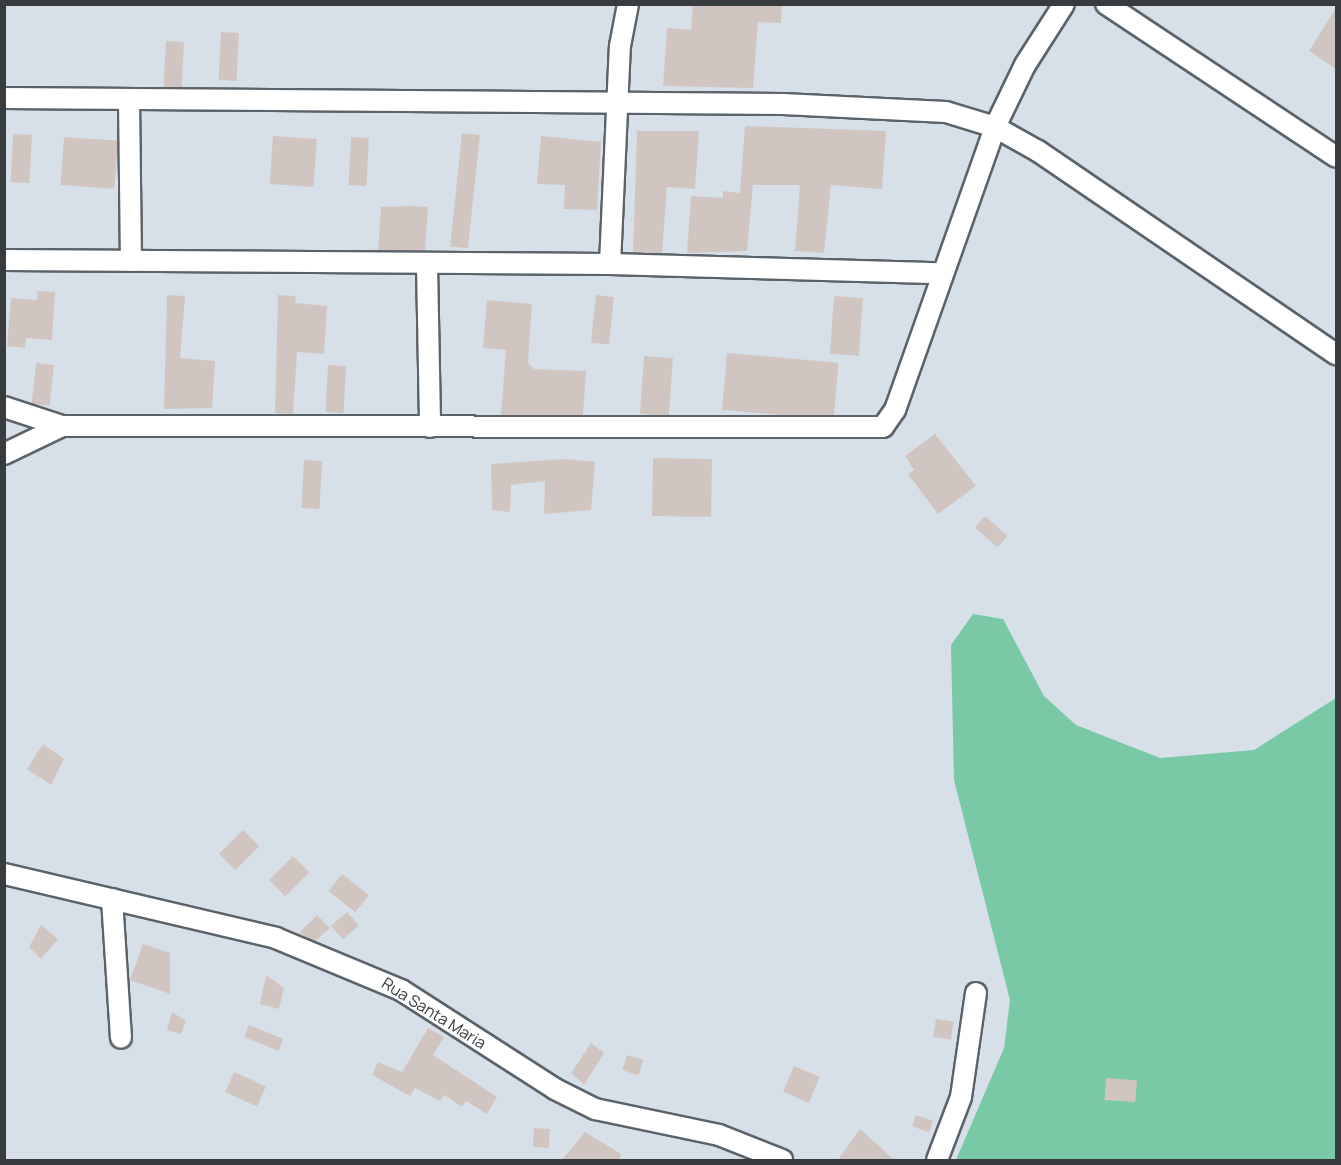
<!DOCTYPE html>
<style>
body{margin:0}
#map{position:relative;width:1341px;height:1165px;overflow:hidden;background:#d7e0e8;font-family:Manrope,sans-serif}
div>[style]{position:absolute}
.green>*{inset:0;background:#79c8a6}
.building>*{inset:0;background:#d1c5c1;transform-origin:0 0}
.roads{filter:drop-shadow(2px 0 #5b636a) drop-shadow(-2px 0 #5b636a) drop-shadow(0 2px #5b636a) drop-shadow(0 -2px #5b636a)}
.minor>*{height:20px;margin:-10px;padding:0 10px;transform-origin:10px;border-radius:10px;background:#fff}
span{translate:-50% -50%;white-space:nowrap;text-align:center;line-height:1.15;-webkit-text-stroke:4.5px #fff;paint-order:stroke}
.street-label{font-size:16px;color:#393c3f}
.frame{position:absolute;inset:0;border:6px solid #393c3f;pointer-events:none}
</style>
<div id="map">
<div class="green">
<div style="clip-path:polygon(973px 614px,1003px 619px,1044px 696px,1076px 725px,1160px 758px,1254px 750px,1336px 698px,1336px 1160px,956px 1160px,1004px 1048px,1010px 1000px,954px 780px,951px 645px)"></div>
</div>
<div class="building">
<div style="clip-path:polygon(693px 4px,782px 4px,781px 23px,758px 22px,753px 88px,663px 86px,667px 28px,691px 30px)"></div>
<div style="clip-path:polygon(1336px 8px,1336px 69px,1309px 51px)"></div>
<div style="left:221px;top:32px;width:18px;height:48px;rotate:3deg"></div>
<div style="left:166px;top:41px;width:18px;height:46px;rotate:3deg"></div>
<div style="clip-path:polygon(745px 126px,886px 131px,882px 189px,831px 185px,824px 253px,795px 251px,800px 185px,753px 185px,747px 251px,687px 253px,691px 196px,723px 198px,723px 191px,740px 193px)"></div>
<div style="clip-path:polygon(637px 131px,699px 131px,695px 189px,667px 187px,662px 253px,633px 253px)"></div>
<div style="left:462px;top:133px;width:18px;height:114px;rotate:6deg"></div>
<div style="left:13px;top:134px;width:19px;height:48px;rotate:3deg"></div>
<div style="left:273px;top:136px;width:44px;height:48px;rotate:4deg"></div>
<div style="clip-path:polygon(541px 136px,601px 142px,597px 210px,564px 209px,565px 185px,537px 184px)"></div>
<div style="left:64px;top:137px;width:54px;height:48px;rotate:4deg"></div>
<div style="left:351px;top:137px;width:18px;height:48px;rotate:3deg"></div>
<div style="clip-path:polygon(410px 206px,428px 207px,425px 251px,378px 250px,381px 207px)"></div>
<div style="clip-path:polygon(37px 291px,55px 292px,52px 340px,26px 338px,25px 348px,7px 346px,11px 298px,37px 300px)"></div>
<div style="clip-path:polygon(167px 295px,185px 296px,180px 358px,215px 361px,212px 408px,164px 409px)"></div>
<div style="clip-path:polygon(278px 295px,296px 296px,295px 303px,327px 306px,324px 354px,297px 352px,293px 414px,275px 413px)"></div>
<div style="left:596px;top:295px;width:18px;height:48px;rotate:6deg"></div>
<div style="left:834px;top:296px;width:29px;height:58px;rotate:4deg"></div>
<div style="clip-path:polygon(487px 300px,532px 304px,528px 363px,534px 369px,586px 371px,583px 415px,501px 415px,506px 350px,483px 348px)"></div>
<div style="left:727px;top:353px;width:112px;height:57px;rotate:5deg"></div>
<div style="left:644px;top:356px;width:29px;height:58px;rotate:4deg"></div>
<div style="left:36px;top:363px;width:18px;height:41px;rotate:6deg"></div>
<div style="left:328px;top:365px;width:18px;height:47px;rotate:3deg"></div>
<div style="clip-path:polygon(935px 434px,976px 486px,938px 514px,908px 474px,914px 470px,905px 456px)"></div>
<div style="left:653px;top:458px;width:59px;height:58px;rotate:1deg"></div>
<div style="clip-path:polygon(566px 459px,595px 462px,591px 510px,544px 514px,545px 481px,511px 485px,510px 512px,492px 510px,491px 464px)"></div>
<div style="left:304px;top:460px;width:18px;height:48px;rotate:3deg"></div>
<div style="left:985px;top:516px;width:30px;height:15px;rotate:42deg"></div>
<div style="clip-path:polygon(43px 744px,64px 759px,51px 785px,27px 769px)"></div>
<div style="left:243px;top:830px;width:23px;height:34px;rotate:45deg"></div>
<div style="left:293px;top:856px;width:23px;height:34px;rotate:45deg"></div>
<div style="left:342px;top:874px;width:34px;height:22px;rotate:38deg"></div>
<div style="left:347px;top:912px;width:18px;height:21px;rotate:49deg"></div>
<div style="clip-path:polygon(317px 915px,330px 928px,315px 941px,299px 933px)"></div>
<div style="clip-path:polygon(41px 925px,58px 939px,41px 959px,29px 947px)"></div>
<div style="clip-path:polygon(143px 944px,170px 953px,170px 994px,130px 980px)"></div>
<div style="clip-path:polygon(266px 975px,284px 988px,279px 1009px,260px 1004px)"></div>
<div style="clip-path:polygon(172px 1012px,186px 1021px,181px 1034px,167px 1030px)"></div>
<div style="left:936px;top:1019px;width:18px;height:18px;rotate:9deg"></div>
<div style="left:249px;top:1025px;width:37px;height:13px;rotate:22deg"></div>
<div style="clip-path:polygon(428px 1028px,444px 1037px,433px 1055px,497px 1097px,487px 1114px,466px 1101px,462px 1107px,444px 1095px,440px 1101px,415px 1088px,410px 1096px,372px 1075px,378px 1062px,402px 1072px)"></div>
<div style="clip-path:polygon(591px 1043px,604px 1053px,584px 1085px,571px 1073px)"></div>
<div style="left:627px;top:1055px;width:17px;height:16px;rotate:17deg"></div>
<div style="left:794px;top:1066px;width:28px;height:28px;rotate:23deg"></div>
<div style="left:234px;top:1072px;width:35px;height:22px;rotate:24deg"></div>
<div style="left:1106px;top:1078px;width:31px;height:22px;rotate:4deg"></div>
<div style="left:916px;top:1115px;width:18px;height:12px;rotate:19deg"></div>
<div style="left:534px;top:1128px;width:16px;height:19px;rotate:4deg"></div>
<div style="clip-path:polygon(860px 1129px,879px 1146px,895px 1161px,837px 1161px)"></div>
<div style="clip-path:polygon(585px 1132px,621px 1154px,619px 1161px,561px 1161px)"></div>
</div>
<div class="roads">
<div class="minor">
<div style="left:1106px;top:4px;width:276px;rotate:33.6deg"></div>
<div style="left:4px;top:98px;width:779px;rotate:0.44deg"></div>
<div style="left:783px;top:104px;width:163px;rotate:2.8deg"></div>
<div style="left:946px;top:112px;width:51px;rotate:17deg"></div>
<div style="left:995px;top:127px;width:49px;rotate:29.2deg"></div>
<div style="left:1038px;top:151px;width:361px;rotate:34.3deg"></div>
<div style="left:129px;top:99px;width:162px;rotate:89.3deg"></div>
<div style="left:4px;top:260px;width:606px;rotate:0.38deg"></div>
<div style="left:610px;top:264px;width:330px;rotate:1.6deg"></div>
<div style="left:610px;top:264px;width:218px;rotate:-87.4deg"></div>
<div style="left:620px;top:46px;width:43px;rotate:-79.2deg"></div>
<div style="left:427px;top:265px;width:162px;rotate:88.9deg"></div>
<div style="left:4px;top:407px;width:61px;rotate:18.1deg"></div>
<div style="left:4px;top:454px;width:64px;rotate:-25.8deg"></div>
<div style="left:62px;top:426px;width:821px;rotate:0.07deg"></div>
<div style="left:883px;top:427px;width:21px;rotate:-55deg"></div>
<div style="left:895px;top:410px;width:300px;rotate:-70.5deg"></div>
<div style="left:995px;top:127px;width:69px;rotate:-64.2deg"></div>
<div style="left:1025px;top:65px;width:72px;rotate:-57.4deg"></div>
<div style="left:4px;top:874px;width:279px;rotate:13.2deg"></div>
<div style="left:276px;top:938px;width:135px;rotate:22.6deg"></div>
<div style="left:401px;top:990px;width:183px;rotate:32.7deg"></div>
<div style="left:555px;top:1089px;width:45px;rotate:26.6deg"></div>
<div style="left:595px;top:1109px;width:127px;rotate:11.8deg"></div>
<div style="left:719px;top:1135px;width:68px;rotate:21.6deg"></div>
<div style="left:112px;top:899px;width:139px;rotate:86.3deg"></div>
<div style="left:937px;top:1160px;width:67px;rotate:-69.1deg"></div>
<div style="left:961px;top:1097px;width:105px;rotate:-81.8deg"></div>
</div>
</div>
<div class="street-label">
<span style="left:434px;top:1013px;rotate:32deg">Rua Santa Maria</span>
</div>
<div class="frame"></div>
</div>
